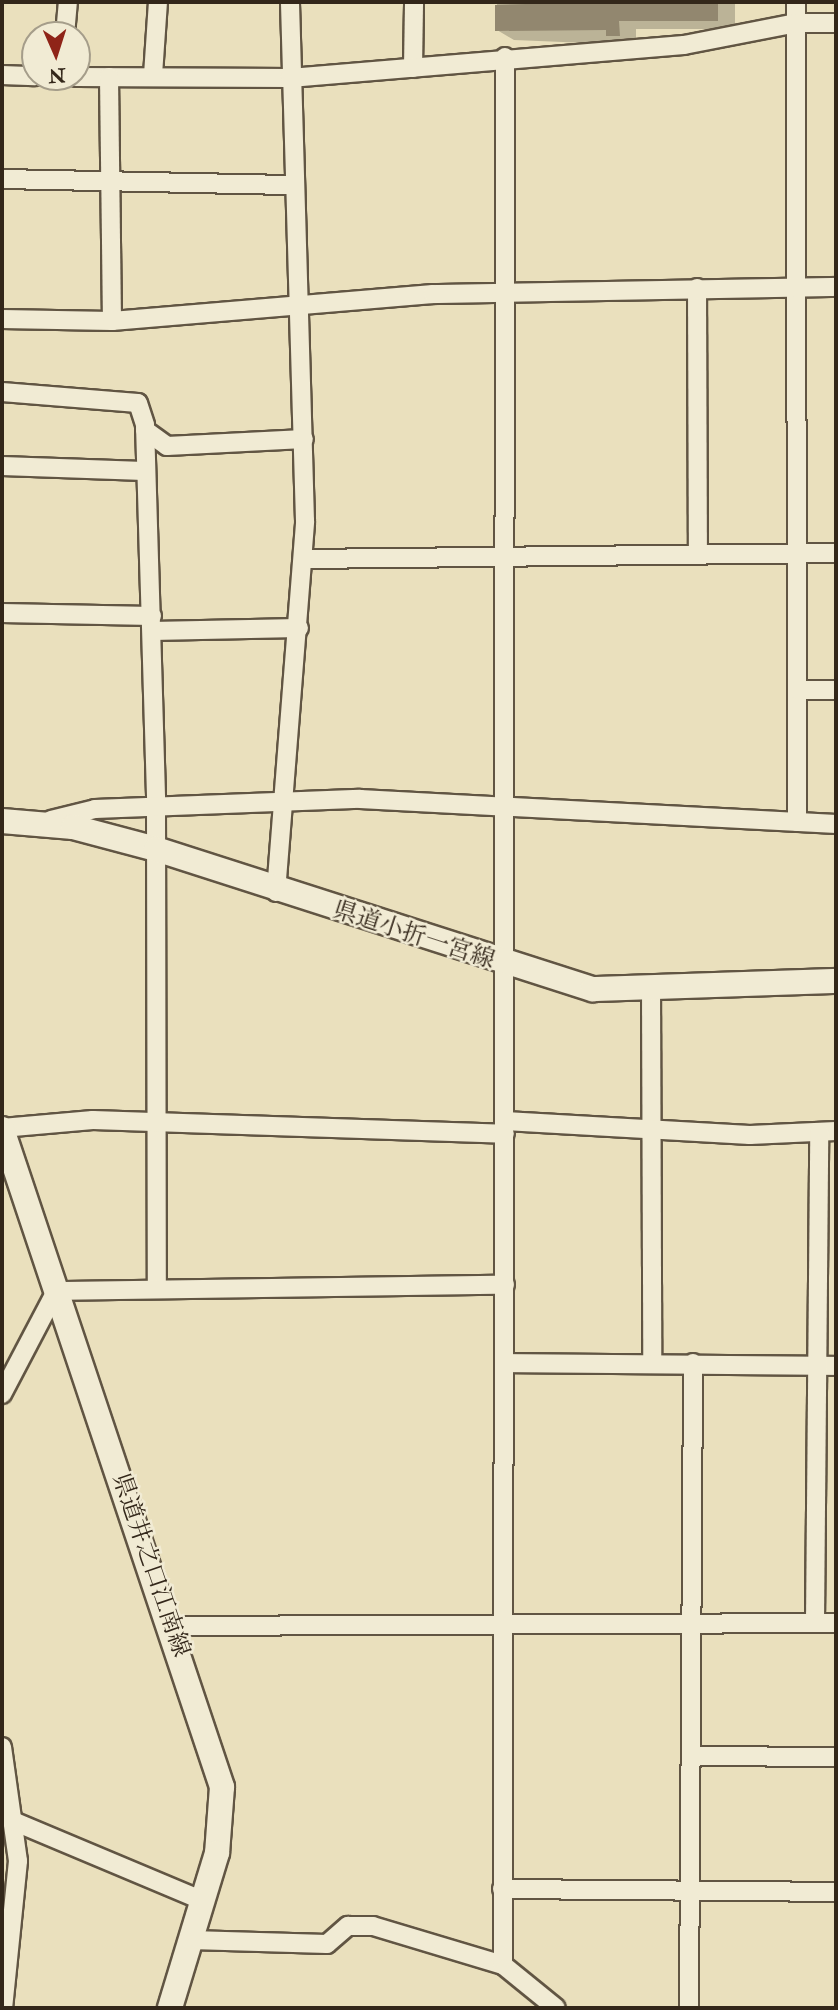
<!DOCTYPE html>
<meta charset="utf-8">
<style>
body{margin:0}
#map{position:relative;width:838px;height:2010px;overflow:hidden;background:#eae0bd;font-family:"IM FELL Double Pica","Noto Serif JP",serif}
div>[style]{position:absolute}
.shadow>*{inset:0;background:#0003}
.building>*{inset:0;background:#92876f}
.roads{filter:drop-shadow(2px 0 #615543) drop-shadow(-2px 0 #615543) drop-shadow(0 2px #615543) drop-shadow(0 -2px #615543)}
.minor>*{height:18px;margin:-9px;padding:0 9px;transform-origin:9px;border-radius:9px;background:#f1ebd4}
.secondary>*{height:24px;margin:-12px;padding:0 12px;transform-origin:12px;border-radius:12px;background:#f1ebd4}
span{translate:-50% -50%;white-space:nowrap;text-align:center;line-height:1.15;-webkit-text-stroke:5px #f1ebd4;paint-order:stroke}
.street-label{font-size:24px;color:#33271a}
.frame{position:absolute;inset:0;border:4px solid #33271a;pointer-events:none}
.north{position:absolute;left:21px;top:21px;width:70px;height:70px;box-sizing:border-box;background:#f1ebd4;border:2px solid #a59d8a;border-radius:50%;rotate:177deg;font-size:19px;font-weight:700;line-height:28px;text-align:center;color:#33271a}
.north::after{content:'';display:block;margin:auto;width:24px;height:32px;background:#8f2418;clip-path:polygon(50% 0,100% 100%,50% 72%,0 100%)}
</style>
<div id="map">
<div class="shadow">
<div style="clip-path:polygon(497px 2px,538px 2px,538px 7px,735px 2px,735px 29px,636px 29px,636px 45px,514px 40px,497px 30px)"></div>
</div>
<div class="building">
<div style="clip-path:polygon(597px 2px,718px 2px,718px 21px,619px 21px,620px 36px,606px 36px,606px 30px,495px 31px,495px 5px)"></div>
</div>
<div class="roads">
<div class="minor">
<div style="left:796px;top:2px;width:820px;rotate:89.93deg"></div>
<div style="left:65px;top:35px;width:33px;rotate:-85deg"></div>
<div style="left:413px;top:68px;width:66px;rotate:-89.1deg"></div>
<div style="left:2px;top:75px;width:33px;rotate:2deg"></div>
<div style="left:153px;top:75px;width:73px;rotate:-86.1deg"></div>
<div style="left:76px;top:77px;width:214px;rotate:0.3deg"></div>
<div style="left:290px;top:78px;width:395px;rotate:-4.8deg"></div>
<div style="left:684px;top:45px;width:114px;rotate:-11.1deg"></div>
<div style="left:796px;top:23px;width:40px"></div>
<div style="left:109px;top:77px;width:244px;rotate:89.3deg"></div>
<div style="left:2px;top:179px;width:291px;rotate:1.2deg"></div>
<div style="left:697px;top:288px;width:265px;rotate:89.8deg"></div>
<div style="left:2px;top:319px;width:110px;rotate:1deg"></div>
<div style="left:112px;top:321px;width:322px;rotate:-4.8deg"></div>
<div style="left:433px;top:294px;width:403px;rotate:-1deg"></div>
<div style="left:2px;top:392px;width:136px;rotate:4.6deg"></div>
<div style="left:138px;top:403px;width:23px;rotate:72deg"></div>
<div style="left:145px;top:425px;width:381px;rotate:88.3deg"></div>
<div style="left:156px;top:806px;width:483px;rotate:89.9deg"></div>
<div style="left:145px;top:430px;width:27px;rotate:36deg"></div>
<div style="left:167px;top:446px;width:137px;rotate:-2.9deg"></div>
<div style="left:2px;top:466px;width:142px;rotate:2deg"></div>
<div style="left:303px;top:559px;width:533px;rotate:-0.64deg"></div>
<div style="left:2px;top:613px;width:150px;rotate:1.1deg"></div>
<div style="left:152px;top:631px;width:147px;rotate:-1.2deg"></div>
<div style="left:798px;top:690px;width:38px"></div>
<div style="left:51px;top:820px;width:45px;rotate:-14deg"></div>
<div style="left:95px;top:809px;width:265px;rotate:-2.2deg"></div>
<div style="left:360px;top:799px;width:477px;rotate:3deg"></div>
<div style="left:276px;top:892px;width:372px;rotate:-85.5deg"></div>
<div style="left:305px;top:521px;width:519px;rotate:-91.66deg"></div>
<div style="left:651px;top:987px;width:376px;rotate:89.8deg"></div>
<div style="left:505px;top:1121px;width:245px;rotate:3.3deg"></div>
<div style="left:750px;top:1135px;width:86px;rotate:-2.7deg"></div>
<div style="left:2px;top:1128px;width:91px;rotate:-5deg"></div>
<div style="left:93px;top:1120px;width:412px;rotate:1.9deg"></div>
<div style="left:505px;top:1363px;width:331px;rotate:0.5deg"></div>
<div style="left:2px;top:1394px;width:116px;rotate:-62.3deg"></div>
<div style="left:56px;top:1291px;width:449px;rotate:-0.8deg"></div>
<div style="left:815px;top:1623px;width:491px;rotate:-89.5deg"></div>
<div style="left:172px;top:1626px;width:664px;rotate:-0.26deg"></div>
<div style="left:2px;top:1747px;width:115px;rotate:82deg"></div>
<div style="left:18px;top:1861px;width:148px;rotate:95.8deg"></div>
<div style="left:694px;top:1756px;width:142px;rotate:0.4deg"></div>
<div style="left:13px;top:1821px;width:206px;rotate:22.8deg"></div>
<div style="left:502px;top:1889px;width:334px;rotate:0.5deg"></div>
<div style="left:191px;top:1940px;width:136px;rotate:1.7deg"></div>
<div style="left:327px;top:1944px;width:28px;rotate:-41deg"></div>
<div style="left:348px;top:1926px;width:25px"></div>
<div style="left:373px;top:1926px;width:136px;rotate:16.7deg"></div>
<div style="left:503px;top:1965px;width:68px;rotate:39.1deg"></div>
<div style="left:503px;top:1965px;width:1908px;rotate:-89.94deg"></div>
<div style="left:689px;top:2008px;width:645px;rotate:-89.64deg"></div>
</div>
<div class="secondary">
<div style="left:2px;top:821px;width:71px;rotate:4.8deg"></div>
<div style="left:73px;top:827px;width:86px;rotate:14.8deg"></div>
<div style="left:156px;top:849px;width:459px;rotate:17.8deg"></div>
<div style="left:593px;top:989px;width:243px;rotate:-1.9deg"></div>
<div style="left:2px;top:1129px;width:694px;rotate:71.51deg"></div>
<div style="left:222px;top:1787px;width:66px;rotate:94.3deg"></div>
<div style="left:217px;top:1853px;width:162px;rotate:106.9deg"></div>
</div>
</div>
<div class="street-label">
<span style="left:414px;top:935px;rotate:18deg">県道小折一宮線</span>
<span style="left:151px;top:1565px;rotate:71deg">県道井之口江南線</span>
</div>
<div class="frame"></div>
<div class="north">N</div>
</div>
